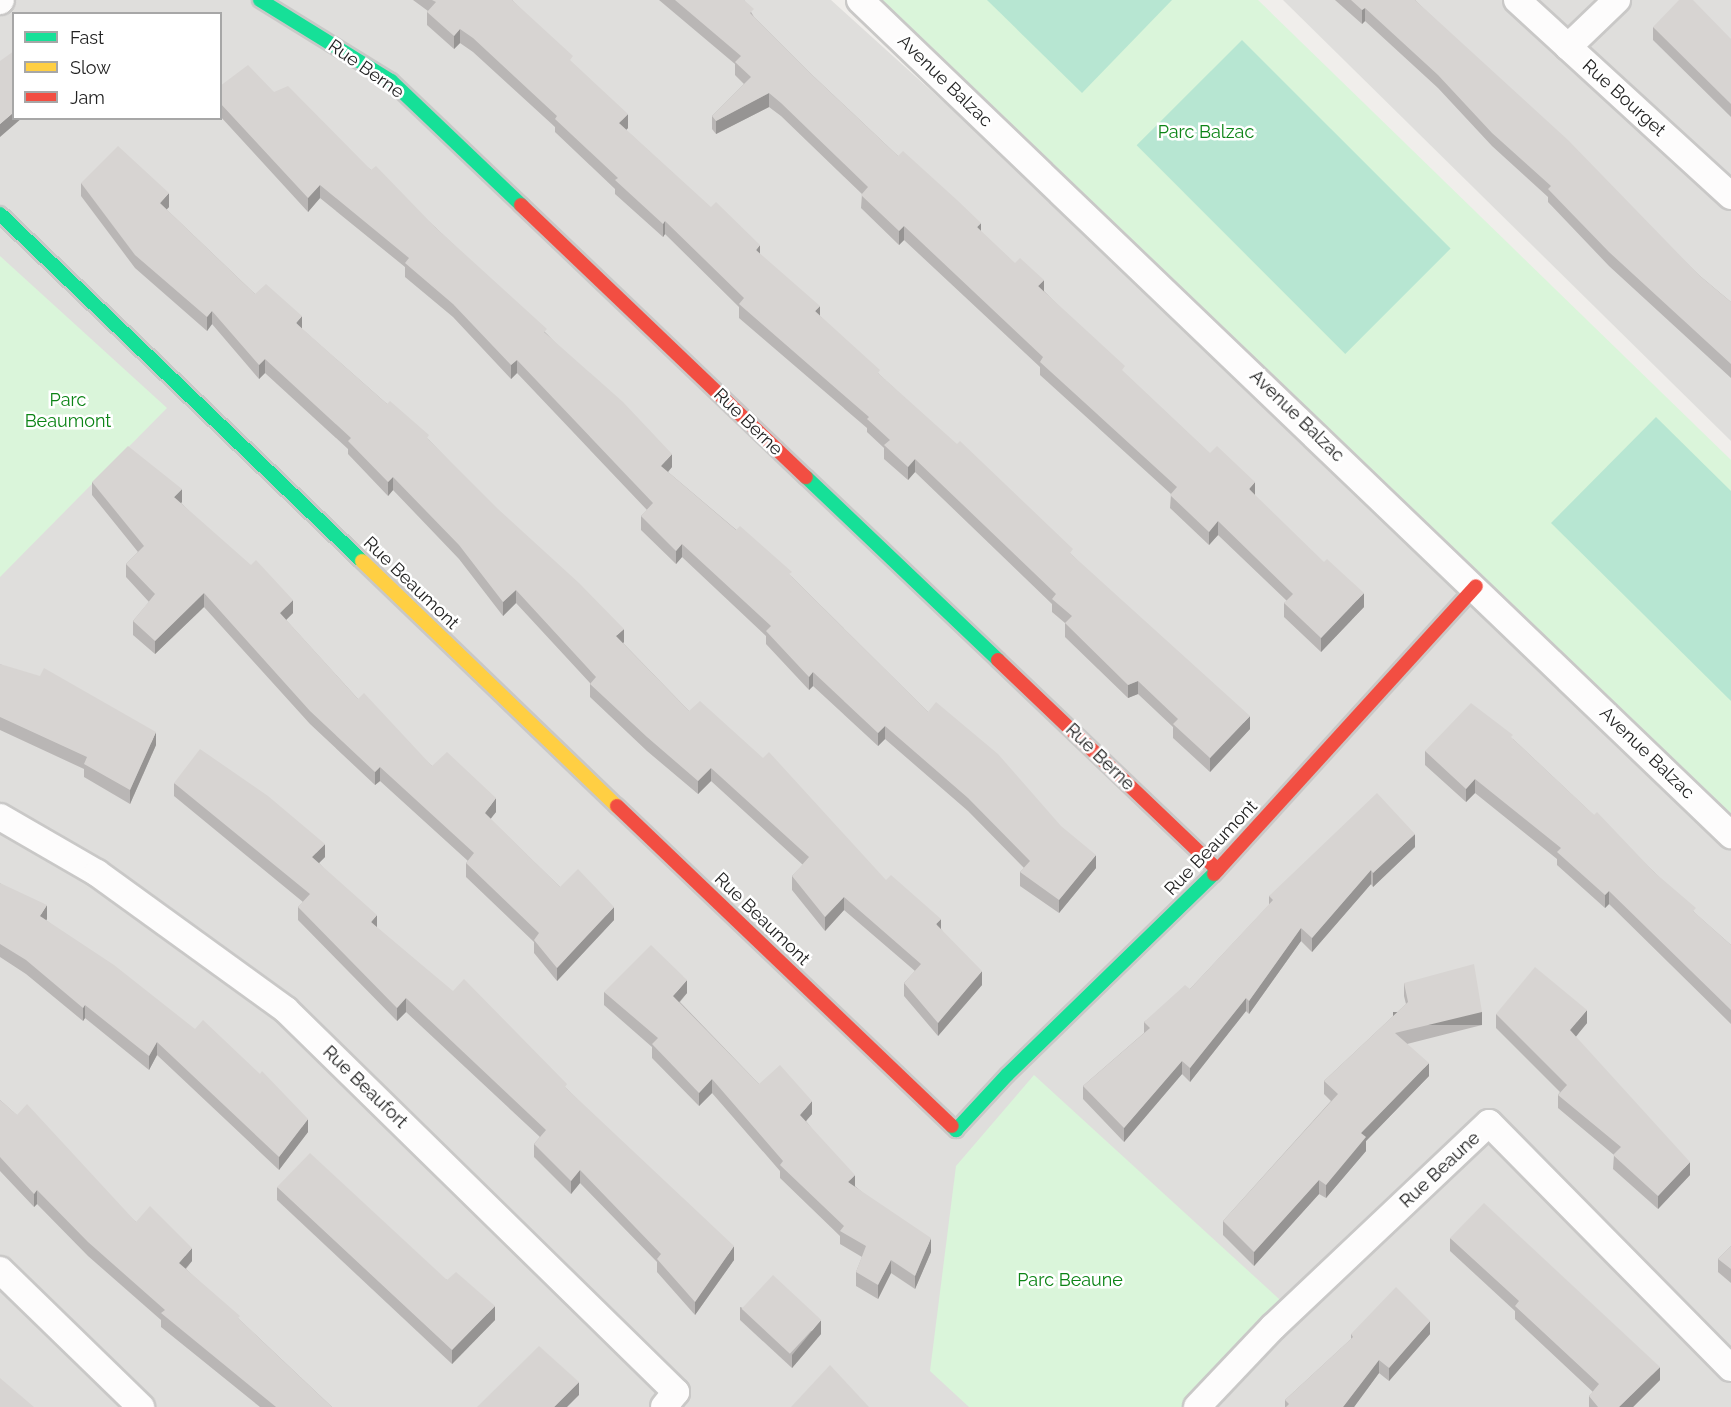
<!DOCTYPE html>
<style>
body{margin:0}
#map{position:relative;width:1731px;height:1407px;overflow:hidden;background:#f0eeeb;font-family:Raleway,sans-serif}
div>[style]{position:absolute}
.residential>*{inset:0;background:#dfdedc}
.park>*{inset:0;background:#daf5da}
.pitch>*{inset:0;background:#b7e6d2;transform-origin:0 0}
.roads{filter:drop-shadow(2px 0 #c9c8c7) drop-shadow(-2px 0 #c9c8c7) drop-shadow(0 2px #c9c8c7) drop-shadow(0 -2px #c9c8c7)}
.street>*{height:26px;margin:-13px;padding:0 13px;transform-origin:13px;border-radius:13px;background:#fdfcfc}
.fast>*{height:14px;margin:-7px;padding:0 7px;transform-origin:7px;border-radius:7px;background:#16e098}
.slow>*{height:14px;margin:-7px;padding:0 7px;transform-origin:7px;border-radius:7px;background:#ffcf43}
.jam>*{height:14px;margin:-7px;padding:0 7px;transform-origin:7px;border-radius:7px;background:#f24e42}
.wall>*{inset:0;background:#b9b6b5}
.shaded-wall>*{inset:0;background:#969493;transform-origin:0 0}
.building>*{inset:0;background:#d7d4d2;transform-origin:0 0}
span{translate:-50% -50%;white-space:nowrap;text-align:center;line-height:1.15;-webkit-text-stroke:5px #fff;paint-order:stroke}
.street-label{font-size:18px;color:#222}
.park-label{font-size:18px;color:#0c8416}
.legend{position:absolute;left:12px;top:12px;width:210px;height:108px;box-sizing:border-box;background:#fff;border:2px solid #a7a7a7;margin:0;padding:8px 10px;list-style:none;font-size:18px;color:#222}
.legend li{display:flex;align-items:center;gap:12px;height:30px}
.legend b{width:30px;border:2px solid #a7a7a7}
</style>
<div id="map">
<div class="residential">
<div style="clip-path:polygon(evenodd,0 0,831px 0,1731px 814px,1731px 1407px,0 1407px,0 0,14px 14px,220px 14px,220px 118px,14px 118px,14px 14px)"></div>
<div style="clip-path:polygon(1283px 0,1731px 0,1731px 441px)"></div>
</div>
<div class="park">
<div style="clip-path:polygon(879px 0,1258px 0,1731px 460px,1731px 814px)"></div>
<div style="clip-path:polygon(0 256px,167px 408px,0 577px)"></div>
<div style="clip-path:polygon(1034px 1075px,1290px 1309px,1193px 1407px,969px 1407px,930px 1371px,956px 1166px)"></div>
</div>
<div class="pitch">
<div style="clip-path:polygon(987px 0,1172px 0,1082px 93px)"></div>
<div style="left:1242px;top:40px;width:295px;height:149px;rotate:45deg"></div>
<div style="clip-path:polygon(1656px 417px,1731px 491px,1731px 701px,1551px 523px)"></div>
</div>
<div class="roads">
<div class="street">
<div style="left:860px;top:0;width:1207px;rotate:43.79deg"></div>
<div style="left:1517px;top:0;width:290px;rotate:42.5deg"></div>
<div style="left:0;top:1px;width:1px;rotate:-45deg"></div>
<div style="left:1568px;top:47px;width:68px;rotate:-43.8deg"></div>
<div style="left:0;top:817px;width:112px;rotate:30deg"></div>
<div style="left:97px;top:873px;width:233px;rotate:35.9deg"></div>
<div style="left:286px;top:1010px;width:546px;rotate:44.41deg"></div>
<div style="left:676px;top:1392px;width:19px;rotate:129deg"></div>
<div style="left:0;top:1270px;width:197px;rotate:44.2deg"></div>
<div style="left:1197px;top:1407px;width:110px;rotate:-46.5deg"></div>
<div style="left:1273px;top:1327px;width:297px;rotate:-43.4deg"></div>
<div style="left:1489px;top:1123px;width:344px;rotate:45.4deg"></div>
</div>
<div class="fast">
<div style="left:260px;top:0;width:154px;rotate:31.7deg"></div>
<div style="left:391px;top:81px;width:180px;rotate:43.6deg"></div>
<div style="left:0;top:214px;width:501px;rotate:43.79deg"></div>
<div style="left:806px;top:477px;width:265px;rotate:43.6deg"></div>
<div style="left:952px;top:1126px;width:6px;rotate:45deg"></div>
<div style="left:956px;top:1130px;width:75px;rotate:-47.2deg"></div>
<div style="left:1007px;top:1075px;width:289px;rotate:-44.2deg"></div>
</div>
<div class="slow">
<div style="left:362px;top:561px;width:354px;rotate:43.9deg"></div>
</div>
<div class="jam">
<div style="left:521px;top:205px;width:394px;rotate:43.7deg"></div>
<div style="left:998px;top:660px;width:304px;rotate:43.7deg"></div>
<div style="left:617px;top:806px;width:463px;rotate:43.7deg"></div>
<div style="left:1214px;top:874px;width:389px;rotate:-47.7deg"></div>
</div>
</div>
<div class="wall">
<div style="clip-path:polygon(413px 0,512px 0,573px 64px,628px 128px,626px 130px,760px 254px,820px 316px,880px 375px,1073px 556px,1250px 729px,1210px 772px,1173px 738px,1173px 727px,1138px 694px,1128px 698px,1065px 637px,1065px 623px,1052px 612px,1052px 604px,915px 472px,908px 480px,884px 459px,884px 448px,867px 432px,867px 428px,739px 318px,739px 307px,665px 234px,663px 237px,615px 194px,615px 189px,555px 132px,555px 127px,473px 52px,460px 43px,454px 49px,427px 25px,427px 12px,428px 11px)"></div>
<div style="clip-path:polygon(659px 0,744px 0,754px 17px,809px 72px,898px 156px,981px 232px,1044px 291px,1125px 374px,1255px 496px,1364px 607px,1321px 652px,1284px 617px,1284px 603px,1287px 601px,1218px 535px,1209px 545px,1170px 508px,1171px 494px,1040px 375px,1040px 367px,904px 240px,899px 245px,861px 208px,862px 194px,781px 116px,769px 107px,716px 134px,712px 129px,712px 116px,744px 84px,735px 75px,735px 64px)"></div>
<div style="clip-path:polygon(1335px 0,1415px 0,1700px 276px,1731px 302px,1731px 378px,1609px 266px,1548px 202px,1548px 197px,1492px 146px,1438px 88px,1365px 21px,1362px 24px)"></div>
<div style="clip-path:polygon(1653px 27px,1731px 39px,1731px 117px,1653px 40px)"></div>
<div style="clip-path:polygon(220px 86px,274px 92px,371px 170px,435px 227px,547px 334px,672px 467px,668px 472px,792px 577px,928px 712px,1096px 868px,1059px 913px,1020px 886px,1020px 872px,1024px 868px,968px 811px,885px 739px,878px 746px,813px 686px,809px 690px,766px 644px,766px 636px,682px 557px,676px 564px,641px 530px,641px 516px,647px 510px,517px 373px,511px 379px,453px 317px,405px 277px,405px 267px,320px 198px,308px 212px,220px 116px)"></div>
<div style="clip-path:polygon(81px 183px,169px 207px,166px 209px,255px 294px,302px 329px,387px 404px,429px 440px,624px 642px,623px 643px,689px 711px,941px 929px,982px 985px,938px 1036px,904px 996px,904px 983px,915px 971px,844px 910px,825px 931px,792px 890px,792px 876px,803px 865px,711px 781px,698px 794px,647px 751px,590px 697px,590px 683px,516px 603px,503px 616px,459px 559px,393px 490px,388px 496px,348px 454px,348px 449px,265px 373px,259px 379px,212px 324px,207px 331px,135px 268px,81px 196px)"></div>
<div style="clip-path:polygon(92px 482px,182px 502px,181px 503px,293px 613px,286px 620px,358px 699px,432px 766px,496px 812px,490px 819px,560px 887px,614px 920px,557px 981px,534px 953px,534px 942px,466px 877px,466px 863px,468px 861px,380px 781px,375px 785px,310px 724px,204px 607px,155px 654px,133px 635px,133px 621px,149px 602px,126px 577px,126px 564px,138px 552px,92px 495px)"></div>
<div style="clip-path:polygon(0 664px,156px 745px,130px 804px,84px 777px,84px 769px,0 730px)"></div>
<div style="clip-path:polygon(1513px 739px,1654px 872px,1696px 914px,1731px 945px,1731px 1024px,1609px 904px,1605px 908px,1557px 865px,1557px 859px,1475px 793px,1466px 802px,1425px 765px,1425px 751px)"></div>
<div style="clip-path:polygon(174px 783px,325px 857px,319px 863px,377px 928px,567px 1089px,734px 1260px,695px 1315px,657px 1272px,657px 1262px,580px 1183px,571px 1194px,534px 1157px,534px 1144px,540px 1137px,406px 1012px,397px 1021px,298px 920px,298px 907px,303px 902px,174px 796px)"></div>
<div style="clip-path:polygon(1415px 847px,1373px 887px,1371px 884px,1312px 952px,1301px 941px,1249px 1014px,1246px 1011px,1190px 1082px,1182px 1074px,1124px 1142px,1083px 1099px,1083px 1086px,1144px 1033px,1144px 1022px,1190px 989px,1269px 905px,1269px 896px)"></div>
<div style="clip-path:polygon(0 883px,47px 919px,46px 920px,308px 1132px,279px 1170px,157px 1055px,149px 1070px,85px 1018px,83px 1021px,26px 974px,0 957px)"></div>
<div style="clip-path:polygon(1404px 983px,1482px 1025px,1407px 1044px,1429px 1076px,1366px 1141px,1366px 1151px,1326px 1198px,1319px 1194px,1254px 1266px,1223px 1235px,1223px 1221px,1331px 1101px,1324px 1094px,1324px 1081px,1406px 1004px,1404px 996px)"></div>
<div style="clip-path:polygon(604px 992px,687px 993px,680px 1002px,759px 1084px,812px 1114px,806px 1121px,855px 1186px,931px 1252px,915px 1289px,891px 1273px,878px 1299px,856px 1286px,856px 1272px,862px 1257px,840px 1244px,840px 1236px,780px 1178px,780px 1171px,712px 1093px,699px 1106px,652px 1058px,652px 1047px,604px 1005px)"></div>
<div style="clip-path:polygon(1496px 1014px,1587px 1023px,1575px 1037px,1690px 1175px,1658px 1209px,1613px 1169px,1614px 1155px,1558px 1108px,1558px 1095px,1560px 1092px,1496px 1028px)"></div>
<div style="clip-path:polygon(0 1100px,136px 1222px,192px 1261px,186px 1269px,332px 1407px,260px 1407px,161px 1327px,161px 1320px,88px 1256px,37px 1204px,34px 1207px,0 1171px)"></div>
<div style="clip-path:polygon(277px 1187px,447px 1280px,495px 1320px,452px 1364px,277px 1200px)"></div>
<div style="clip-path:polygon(1450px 1238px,1660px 1380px,1633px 1407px,1589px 1407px,1589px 1396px,1593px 1392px,1515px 1319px,1515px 1311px,1450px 1251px)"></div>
<div style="clip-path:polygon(1731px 1246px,1731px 1283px,1718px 1272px,1718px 1259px)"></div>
<div style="clip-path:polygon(740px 1307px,821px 1334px,792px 1368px,740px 1320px)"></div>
<div style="clip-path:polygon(1351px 1334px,1430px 1334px,1389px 1381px,1379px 1373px,1354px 1407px,1285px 1407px,1285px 1400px,1351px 1339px)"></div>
</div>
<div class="shaded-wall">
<div style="clip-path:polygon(1365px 8px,1365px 21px,1362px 24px,1362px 10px)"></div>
<div style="clip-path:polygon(460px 29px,460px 43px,454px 49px,454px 36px)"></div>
<div style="clip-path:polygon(769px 93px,769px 107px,716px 134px,716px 121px)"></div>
<div style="clip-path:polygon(14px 112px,14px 118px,22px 118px,0 137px,0 124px)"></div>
<div style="clip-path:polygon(628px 114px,628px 128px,619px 137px,619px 123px)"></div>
<div style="clip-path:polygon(320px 185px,320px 198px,308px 212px,308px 198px)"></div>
<div style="clip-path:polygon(169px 193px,169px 207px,160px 217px,160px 203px)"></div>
<div style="clip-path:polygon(665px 221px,665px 234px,663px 237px,663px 224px)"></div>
<div style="clip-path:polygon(981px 223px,981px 236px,977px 227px)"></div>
<div style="clip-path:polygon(904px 226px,904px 240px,899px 245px,899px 231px)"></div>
<div style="clip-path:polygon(760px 245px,760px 259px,756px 250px)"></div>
<div style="clip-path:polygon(1044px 280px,1044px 293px,1038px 286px)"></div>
<div style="clip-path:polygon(820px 306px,820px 319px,815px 311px)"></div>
<div style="clip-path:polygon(212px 311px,212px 324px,207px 331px,207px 317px)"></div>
<div style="clip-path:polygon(302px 316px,302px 330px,296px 323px)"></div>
<div style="clip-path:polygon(265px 359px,265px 373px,259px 379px,259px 365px)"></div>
<div style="clip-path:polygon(517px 360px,517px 373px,511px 379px,511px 365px)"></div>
<div style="clip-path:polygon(672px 454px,672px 467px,661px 480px,661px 466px)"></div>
<div style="clip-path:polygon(915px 459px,915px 472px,908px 480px,908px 467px)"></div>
<div style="clip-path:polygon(393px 477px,393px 490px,388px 496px,388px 482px)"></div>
<div style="clip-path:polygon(1255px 482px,1255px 496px,1249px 489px)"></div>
<div style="clip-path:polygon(182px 489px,182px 502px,174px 510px,174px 497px)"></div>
<div style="clip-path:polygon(1218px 521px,1218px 535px,1209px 545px,1209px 532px)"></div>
<div style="clip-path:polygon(682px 544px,682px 557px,676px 564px,676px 551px)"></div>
<div style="clip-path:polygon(516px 590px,516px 603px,503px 616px,503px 602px)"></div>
<div style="clip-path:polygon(204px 593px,204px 607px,155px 654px,155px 641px)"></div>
<div style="clip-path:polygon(1364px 593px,1364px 607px,1321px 652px,1321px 638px)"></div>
<div style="clip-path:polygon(293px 600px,293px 613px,280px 626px,280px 613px)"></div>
<div style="clip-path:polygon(624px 629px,624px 642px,616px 650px,616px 636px)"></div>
<div style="clip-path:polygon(813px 672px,813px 686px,809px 690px,809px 677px)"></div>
<div style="clip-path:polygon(1138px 681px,1138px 694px,1128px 698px,1128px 685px)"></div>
<div style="clip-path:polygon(1250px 716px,1250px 729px,1210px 772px,1210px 758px)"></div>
<div style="clip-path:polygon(885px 726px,885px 739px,878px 746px,878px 733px)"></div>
<div style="clip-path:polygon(156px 732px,156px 745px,130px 804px,130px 790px)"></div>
<div style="clip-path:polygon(380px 767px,380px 781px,375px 785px,375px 772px)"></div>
<div style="clip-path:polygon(711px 768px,711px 781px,698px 794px,698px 781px)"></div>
<div style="clip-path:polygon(1475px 779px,1475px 793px,1466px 802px,1466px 789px)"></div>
<div style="clip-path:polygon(496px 798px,496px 812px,485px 826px,485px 813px)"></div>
<div style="clip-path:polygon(1415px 834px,1415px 847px,1373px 887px,1373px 873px)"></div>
<div style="clip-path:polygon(325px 844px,325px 857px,312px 870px,312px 857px)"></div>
<div style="clip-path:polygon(1096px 855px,1096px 868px,1059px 913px,1059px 900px)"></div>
<div style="clip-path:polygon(1371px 870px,1371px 884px,1312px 952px,1312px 938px)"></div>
<div style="clip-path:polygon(1609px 891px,1609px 904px,1605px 908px,1605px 895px)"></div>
<div style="clip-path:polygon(844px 897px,844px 910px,825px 931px,825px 917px)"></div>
<div style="clip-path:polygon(47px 905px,47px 919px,40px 929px,40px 916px)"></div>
<div style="clip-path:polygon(614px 907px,614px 920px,557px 981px,557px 968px)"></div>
<div style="clip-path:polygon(377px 915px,377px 929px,371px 922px)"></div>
<div style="clip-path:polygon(941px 919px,941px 933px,936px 924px)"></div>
<div style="clip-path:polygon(1301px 928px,1301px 941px,1249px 1014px,1249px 1001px)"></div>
<div style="clip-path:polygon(982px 971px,982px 985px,938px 1036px,938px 1023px)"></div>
<div style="clip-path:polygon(687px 980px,687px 993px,673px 1009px,673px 996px)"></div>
<div style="clip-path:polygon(406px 998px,406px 1012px,397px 1021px,397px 1008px)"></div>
<div style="clip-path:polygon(1246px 998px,1246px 1011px,1190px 1082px,1190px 1068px)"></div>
<div style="clip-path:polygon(85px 1005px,85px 1018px,83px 1021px,83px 1008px)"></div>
<div style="clip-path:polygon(1587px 1010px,1587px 1023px,1570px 1044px,1570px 1030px)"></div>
<div style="left:1482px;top:1012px;width:13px;height:89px;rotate:90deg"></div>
<div style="clip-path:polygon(157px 1042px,157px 1055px,149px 1070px,149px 1056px)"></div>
<div style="clip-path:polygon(1182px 1061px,1182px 1074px,1124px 1142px,1124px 1128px)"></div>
<div style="clip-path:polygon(1429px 1063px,1429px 1076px,1366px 1141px,1366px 1151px,1326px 1198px,1326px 1185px,1361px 1133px)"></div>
<div style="clip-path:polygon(712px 1079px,712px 1093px,699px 1106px,699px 1093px)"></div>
<div style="clip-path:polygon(812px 1101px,812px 1114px,800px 1128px,800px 1115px)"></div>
<div style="clip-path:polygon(308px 1119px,308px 1132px,279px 1170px,279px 1157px)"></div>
<div style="clip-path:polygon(1690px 1162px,1690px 1175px,1658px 1209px,1658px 1196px)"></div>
<div style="clip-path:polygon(580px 1170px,580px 1183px,571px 1194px,571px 1181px)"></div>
<div style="clip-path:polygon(855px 1175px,855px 1188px,848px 1182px)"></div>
<div style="clip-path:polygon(1319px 1180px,1319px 1194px,1254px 1266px,1254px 1252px)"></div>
<div style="clip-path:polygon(37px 1190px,37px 1204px,34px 1207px,34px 1194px)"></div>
<div style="clip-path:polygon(931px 1238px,931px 1252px,915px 1289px,915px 1276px)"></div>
<div style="clip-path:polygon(734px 1246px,734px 1260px,695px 1315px,695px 1302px)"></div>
<div style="clip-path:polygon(192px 1248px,192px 1261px,179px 1276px,179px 1263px)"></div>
<div style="clip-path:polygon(891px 1260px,891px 1273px,878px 1299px,878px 1285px)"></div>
<div style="clip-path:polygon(495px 1306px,495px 1320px,452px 1364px,452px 1350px)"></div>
<div style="clip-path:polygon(821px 1320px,821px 1334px,792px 1368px,792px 1355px)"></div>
<div style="clip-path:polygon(1430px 1321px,1430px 1334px,1389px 1381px,1389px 1368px)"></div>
<div style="clip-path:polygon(1379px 1360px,1379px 1373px,1354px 1407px,1343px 1407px)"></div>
<div style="clip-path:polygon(1660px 1367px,1660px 1380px,1633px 1407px,1619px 1407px)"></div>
<div style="clip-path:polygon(579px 1382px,579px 1395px,567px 1407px,554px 1407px)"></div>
</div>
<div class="building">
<div style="clip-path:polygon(432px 0,512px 0,573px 56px,570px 60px,628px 114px,619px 123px,711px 207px,716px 202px,760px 245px,756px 250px,820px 306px,815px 311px,880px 370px,878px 373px,957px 444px,960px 441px,1073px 549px,1070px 553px,1250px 716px,1210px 758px,1173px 724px,1178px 719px,1138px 681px,1128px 685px,1065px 623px,1072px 616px,1052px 599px,1056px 594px,915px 459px,908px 467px,884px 445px,890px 440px,867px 419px,869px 417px,739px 304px,744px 298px,665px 221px,663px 224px,615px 180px,618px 178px,555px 119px,557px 116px,473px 38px,460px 29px,454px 36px,427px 12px,436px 2px)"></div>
<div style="clip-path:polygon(675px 0,744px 0,754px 9px,750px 13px,809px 72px,898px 156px,903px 151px,957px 200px,981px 223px,977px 227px,1015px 263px,1020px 258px,1044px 280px,1038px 286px,1125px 366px,1122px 370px,1210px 453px,1217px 446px,1255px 482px,1249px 489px,1324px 562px,1327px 559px,1364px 593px,1321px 638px,1284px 603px,1293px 594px,1218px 521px,1209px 532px,1170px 495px,1177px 487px,1040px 362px,1043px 357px,904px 226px,899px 231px,861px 195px,868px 187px,781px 103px,769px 93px,716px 121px,712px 116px,751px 77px,735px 62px,741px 56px)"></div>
<div style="clip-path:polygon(1351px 0,1415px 0,1568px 140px,1700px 276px,1731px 302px,1731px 364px,1609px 252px,1548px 189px,1551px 186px,1492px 133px,1438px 75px,1365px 8px,1362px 10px)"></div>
<div style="clip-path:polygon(1679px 0,1693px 0,1731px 39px,1731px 104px,1653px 27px)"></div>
<div style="clip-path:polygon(14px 51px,14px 112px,0 124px,0 61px)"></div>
<div style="clip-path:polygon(248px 65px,274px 92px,288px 86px,371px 170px,376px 166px,435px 227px,547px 329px,544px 332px,623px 402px,672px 454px,661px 466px,736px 530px,740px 526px,792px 572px,789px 574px,928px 712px,936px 702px,998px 754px,1061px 826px,1096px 855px,1059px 900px,1020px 872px,1030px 861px,968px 798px,885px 726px,878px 733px,813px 672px,809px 677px,766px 631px,771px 626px,682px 544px,676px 551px,641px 516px,653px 503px,517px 360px,511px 365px,453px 304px,405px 263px,409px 258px,320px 185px,308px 198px,220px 103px,220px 86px)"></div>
<div style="clip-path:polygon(118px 146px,169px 193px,160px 203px,255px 294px,266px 284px,302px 316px,296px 323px,387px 404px,390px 401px,429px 435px,427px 438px,498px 509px,579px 583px,624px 629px,616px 636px,689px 711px,700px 701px,763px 758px,769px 752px,886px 880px,891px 875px,941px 919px,936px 924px,982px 971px,938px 1023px,904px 983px,921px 964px,844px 897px,825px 917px,792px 876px,809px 857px,711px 768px,698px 781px,647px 737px,590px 684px,596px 677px,516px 590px,503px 602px,459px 545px,393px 477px,388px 482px,348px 441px,351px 438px,265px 359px,259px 365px,212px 311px,207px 317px,135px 255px,81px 183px)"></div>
<div style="clip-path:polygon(128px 446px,182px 489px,174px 497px,251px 565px,256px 560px,293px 600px,280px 613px,358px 699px,364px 693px,432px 766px,447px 752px,496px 798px,485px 813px,560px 887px,578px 869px,614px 907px,557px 968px,534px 940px,539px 933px,466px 863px,474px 853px,380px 767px,375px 772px,310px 711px,204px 593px,155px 641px,133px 621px,155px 594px,126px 564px,144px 546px,92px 482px)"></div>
<div style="clip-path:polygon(0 664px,40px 676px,44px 668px,156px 732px,130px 790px,84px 764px,87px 757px,0 717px)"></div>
<div style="clip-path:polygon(1471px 703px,1513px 735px,1511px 737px,1594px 815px,1597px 812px,1654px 872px,1696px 908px,1693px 911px,1731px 945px,1731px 1010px,1609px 891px,1605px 895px,1557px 852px,1561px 848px,1475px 779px,1466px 789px,1425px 751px)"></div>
<div style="clip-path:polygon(200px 749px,268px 796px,325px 844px,312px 857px,377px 915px,371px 922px,453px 991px,464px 979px,567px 1084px,565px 1087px,734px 1246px,695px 1302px,657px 1259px,661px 1254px,580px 1170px,571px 1181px,534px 1144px,546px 1130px,406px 998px,397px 1008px,298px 907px,310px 894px,174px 783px)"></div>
<div style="clip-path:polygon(1377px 793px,1415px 834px,1373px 873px,1371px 870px,1312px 938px,1301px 928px,1249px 1001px,1246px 998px,1190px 1068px,1182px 1061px,1124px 1128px,1083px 1086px,1150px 1028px,1144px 1022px,1185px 985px,1190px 989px,1273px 900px,1269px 896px)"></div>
<div style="clip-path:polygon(0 883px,47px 905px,40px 916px,114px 965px,195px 1029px,203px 1020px,260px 1074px,262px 1071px,308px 1119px,279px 1157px,157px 1042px,149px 1056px,85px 1005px,83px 1008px,26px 960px,0 944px)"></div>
<div style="clip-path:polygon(651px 945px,687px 980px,673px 996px,759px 1084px,780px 1065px,812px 1101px,800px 1115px,855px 1175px,848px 1182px,931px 1238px,915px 1276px,891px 1260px,878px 1285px,856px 1272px,866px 1246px,840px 1231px,844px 1226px,780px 1165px,783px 1161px,712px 1079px,699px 1093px,652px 1044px,658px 1038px,604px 992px)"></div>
<div style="clip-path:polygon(1474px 964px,1482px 1012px,1395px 1033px,1429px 1063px,1361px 1133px,1366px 1137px,1326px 1185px,1319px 1180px,1254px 1252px,1223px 1221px,1338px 1094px,1324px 1081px,1408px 1002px,1404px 983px)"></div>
<div style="clip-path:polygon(1535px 967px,1587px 1010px,1570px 1030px,1690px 1162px,1658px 1196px,1613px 1155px,1621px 1147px,1558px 1095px,1567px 1085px,1496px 1014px)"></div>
<div style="clip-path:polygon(0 1100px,17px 1115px,27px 1104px,136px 1222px,150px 1206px,192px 1248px,179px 1263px,240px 1316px,238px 1318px,332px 1407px,276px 1407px,161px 1313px,165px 1310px,88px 1242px,37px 1190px,34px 1194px,0 1157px)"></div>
<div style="clip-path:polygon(310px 1153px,447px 1280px,456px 1272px,495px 1306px,452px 1350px,277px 1187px)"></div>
<div style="clip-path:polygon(1484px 1203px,1660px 1367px,1619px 1407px,1598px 1407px,1589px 1396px,1599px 1384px,1515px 1306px,1519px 1301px,1450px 1238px)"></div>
<div style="clip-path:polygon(1731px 1246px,1731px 1269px,1718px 1259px)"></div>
<div style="left:773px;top:1275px;width:66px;height:46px;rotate:43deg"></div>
<div style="clip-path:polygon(1396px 1287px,1430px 1321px,1389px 1368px,1379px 1360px,1343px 1407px,1286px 1407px,1289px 1404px,1285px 1400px,1353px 1337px,1351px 1334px)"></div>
<div style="clip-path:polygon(539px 1346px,579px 1382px,554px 1407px,477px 1407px)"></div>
<div style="clip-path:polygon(830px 1365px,869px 1407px,791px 1407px)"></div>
<div style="clip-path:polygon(0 1378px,34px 1407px,0 1407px)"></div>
</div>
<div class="street-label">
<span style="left:366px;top:69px;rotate:35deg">Rue Berne</span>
<span style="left:945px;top:81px;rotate:44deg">Avenue Balzac</span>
<span style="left:1624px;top:98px;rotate:42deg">Rue Bourget</span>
<span style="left:1297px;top:416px;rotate:44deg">Avenue Balzac</span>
<span style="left:748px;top:422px;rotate:44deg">Rue Berne</span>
<span style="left:411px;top:583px;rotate:44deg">Rue Beaumont</span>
<span style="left:1647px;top:753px;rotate:44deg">Avenue Balzac</span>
<span style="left:1100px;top:757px;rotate:44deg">Rue Berne</span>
<span style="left:1211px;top:848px;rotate:-46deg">Rue Beaumont</span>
<span style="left:762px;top:919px;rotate:44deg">Rue Beaumont</span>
<span style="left:365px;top:1087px;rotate:44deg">Rue Beaufort</span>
<span style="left:1440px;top:1170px;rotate:-43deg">Rue Beaune</span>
</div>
<div class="park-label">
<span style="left:1206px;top:132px">Parc Balzac</span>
<span style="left:68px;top:411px">Parc<br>Beaumont</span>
<span style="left:1070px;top:1280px">Parc Beaune</span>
</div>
<ul class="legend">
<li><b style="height:8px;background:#16e098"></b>Fast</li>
<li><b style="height:8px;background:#ffcf43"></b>Slow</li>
<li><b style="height:8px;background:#f24e42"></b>Jam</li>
</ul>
</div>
